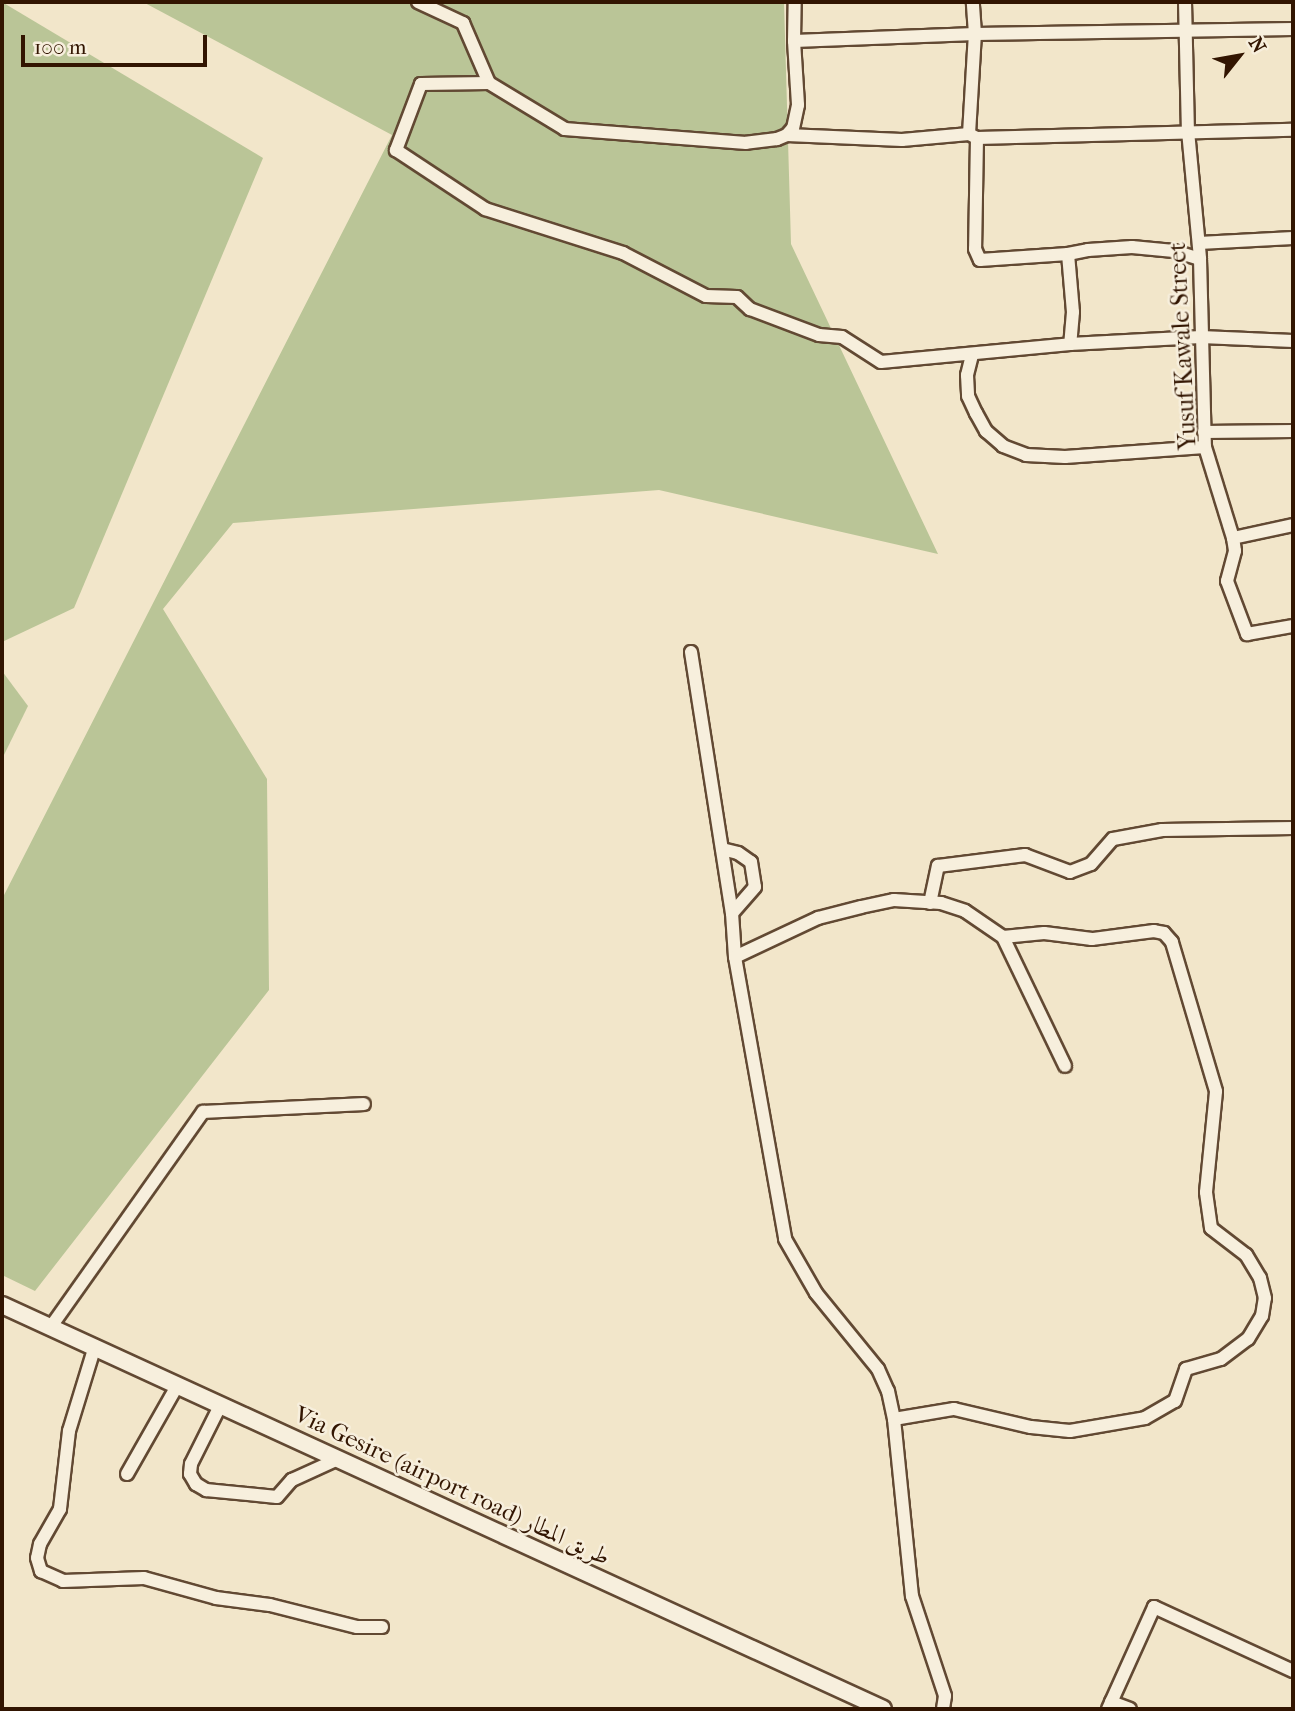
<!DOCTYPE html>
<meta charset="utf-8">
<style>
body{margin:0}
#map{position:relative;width:1295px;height:1711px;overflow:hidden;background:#f2e6ca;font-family:"IM FELL French Canon",Amiri,serif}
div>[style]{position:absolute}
.green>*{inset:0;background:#bac597}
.roads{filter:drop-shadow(2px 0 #624933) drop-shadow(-2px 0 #624933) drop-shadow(0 2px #624933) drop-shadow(0 -2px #624933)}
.street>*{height:12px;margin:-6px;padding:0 6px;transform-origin:6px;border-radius:6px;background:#f7efdd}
.secondary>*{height:16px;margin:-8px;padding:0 8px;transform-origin:8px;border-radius:8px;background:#f7efdd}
span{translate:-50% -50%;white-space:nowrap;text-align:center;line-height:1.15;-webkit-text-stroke:5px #f7efdd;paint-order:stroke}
.street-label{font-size:24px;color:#321501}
.frame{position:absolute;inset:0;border:4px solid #321501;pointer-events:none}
.north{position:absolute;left:1204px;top:21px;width:70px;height:70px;-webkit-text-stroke:5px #f7efdd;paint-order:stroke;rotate:59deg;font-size:19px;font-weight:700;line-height:28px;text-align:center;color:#321501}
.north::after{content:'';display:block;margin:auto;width:24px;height:32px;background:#321501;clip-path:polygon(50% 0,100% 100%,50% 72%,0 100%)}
.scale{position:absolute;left:21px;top:35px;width:186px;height:32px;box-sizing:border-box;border:4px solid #321501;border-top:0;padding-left:9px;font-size:21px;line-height:24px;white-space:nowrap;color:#321501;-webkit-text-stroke:5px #f7efdd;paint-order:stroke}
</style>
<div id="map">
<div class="green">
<div style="clip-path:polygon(2px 2px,263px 158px,74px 608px,2px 642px)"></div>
<div style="clip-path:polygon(143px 2px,784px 2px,791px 244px,938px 554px,659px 490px,233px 523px,163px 609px,267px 779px,269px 990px,35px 1291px,2px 1275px,2px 899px,392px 135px)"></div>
<div style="clip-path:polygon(2px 671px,28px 706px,2px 759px)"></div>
</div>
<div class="roads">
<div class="street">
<div style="left:418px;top:2px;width:50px;rotate:25deg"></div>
<div style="left:463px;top:23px;width:65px;rotate:66.6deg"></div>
<div style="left:1185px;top:2px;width:129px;rotate:88.7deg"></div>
<div style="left:1188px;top:131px;width:129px;rotate:84.6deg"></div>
<div style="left:1200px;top:259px;width:188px;rotate:88.5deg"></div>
<div style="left:1205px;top:447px;width:95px;rotate:72.9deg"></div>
<div style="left:1233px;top:538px;width:13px;rotate:81deg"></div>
<div style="left:1235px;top:551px;width:31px;rotate:105deg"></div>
<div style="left:1227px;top:581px;width:57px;rotate:69.3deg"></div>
<div style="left:1247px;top:634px;width:47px;rotate:-9.9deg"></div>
<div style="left:1293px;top:29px;width:318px;rotate:179.1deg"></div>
<div style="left:975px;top:34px;width:181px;rotate:177.8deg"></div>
<div style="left:794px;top:41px;width:64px;rotate:86.4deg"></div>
<div style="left:798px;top:105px;width:24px;rotate:102deg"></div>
<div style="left:793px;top:128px;width:9px;rotate:131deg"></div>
<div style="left:787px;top:135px;width:11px;rotate:158deg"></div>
<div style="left:777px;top:139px;width:31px;rotate:173deg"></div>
<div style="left:746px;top:143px;width:182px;rotate:-175.6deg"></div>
<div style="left:565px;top:129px;width:89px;rotate:-148.8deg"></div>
<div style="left:489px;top:83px;width:68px;rotate:179.2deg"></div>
<div style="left:421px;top:84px;width:71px;rotate:110.7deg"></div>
<div style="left:396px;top:150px;width:107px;rotate:33.5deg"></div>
<div style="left:485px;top:209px;width:145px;rotate:17.7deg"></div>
<div style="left:623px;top:253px;width:93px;rotate:27.4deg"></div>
<div style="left:706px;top:296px;width:31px;rotate:2deg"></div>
<div style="left:737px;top:297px;width:18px;rotate:43deg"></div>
<div style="left:750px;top:309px;width:74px;rotate:20.6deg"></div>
<div style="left:819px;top:335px;width:23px;rotate:5deg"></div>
<div style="left:842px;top:337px;width:46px;rotate:32.7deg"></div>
<div style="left:881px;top:362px;width:190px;rotate:-5.4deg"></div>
<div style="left:1070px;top:344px;width:131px;rotate:-3.1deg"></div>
<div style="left:1201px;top:337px;width:92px;rotate:2.5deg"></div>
<div style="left:794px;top:41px;width:39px;rotate:-89deg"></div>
<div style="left:969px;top:134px;width:100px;rotate:-86.6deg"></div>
<div style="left:975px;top:34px;width:32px;rotate:-94deg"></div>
<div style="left:787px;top:135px;width:115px;rotate:2.5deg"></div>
<div style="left:902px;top:140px;width:67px;rotate:-5.1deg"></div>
<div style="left:969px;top:134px;width:9px;rotate:27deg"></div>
<div style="left:977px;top:138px;width:316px;rotate:-1.5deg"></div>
<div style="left:977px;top:138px;width:111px;rotate:91deg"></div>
<div style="left:975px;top:249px;width:12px;rotate:66deg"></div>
<div style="left:980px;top:260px;width:88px;rotate:-3.9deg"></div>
<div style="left:1068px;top:254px;width:58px;rotate:85.1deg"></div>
<div style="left:1073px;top:312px;width:32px;rotate:95deg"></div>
<div style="left:1199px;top:243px;width:94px;rotate:-3deg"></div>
<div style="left:1068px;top:254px;width:20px;rotate:-11deg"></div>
<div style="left:1088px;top:250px;width:44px;rotate:-3.9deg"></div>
<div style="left:1132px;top:247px;width:42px;rotate:5.4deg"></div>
<div style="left:1174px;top:251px;width:27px;rotate:17deg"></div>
<div style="left:972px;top:355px;width:21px;rotate:104deg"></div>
<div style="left:967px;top:375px;width:21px;rotate:87deg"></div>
<div style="left:968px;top:396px;width:19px;rotate:65deg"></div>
<div style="left:976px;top:413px;width:21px;rotate:61deg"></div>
<div style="left:986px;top:431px;width:23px;rotate:41deg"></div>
<div style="left:1003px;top:446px;width:25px;rotate:21deg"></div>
<div style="left:1026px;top:455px;width:39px;rotate:3deg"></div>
<div style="left:1065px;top:457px;width:140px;rotate:-4.1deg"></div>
<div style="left:1204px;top:432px;width:89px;rotate:-0.6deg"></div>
<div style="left:1233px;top:538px;width:61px;rotate:-12.2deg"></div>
<div style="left:691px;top:652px;width:264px;rotate:81.1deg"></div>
<div style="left:732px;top:913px;width:44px;rotate:86.1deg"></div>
<div style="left:735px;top:957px;width:286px;rotate:79.9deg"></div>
<div style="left:785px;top:1239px;width:62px;rotate:60.1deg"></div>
<div style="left:816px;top:1293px;width:98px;rotate:50.8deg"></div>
<div style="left:878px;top:1369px;width:24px;rotate:66deg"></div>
<div style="left:888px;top:1391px;width:29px;rotate:78deg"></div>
<div style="left:894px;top:1419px;width:178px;rotate:84.2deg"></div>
<div style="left:912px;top:1596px;width:105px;rotate:71.7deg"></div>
<div style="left:945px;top:1696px;width:13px;rotate:99deg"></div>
<div style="left:722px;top:849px;width:16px;rotate:14deg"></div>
<div style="left:738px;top:853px;width:16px;rotate:35deg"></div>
<div style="left:751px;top:862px;width:25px;rotate:81deg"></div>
<div style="left:755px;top:887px;width:35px;rotate:131deg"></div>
<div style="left:930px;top:903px;width:38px;rotate:-78deg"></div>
<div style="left:938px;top:866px;width:88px;rotate:-7.2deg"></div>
<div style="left:1025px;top:855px;width:48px;rotate:20.7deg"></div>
<div style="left:1070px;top:872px;width:22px;rotate:-21deg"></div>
<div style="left:1091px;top:864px;width:33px;rotate:-49deg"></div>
<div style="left:1113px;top:839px;width:50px;rotate:-10.4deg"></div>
<div style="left:1162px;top:830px;width:131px;rotate:-0.9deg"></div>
<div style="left:735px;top:957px;width:92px;rotate:-25.2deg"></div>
<div style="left:818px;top:918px;width:44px;rotate:-14.3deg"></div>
<div style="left:861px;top:907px;width:34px;rotate:-12deg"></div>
<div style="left:894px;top:900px;width:47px;rotate:3.7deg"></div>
<div style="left:941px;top:903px;width:25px;rotate:18deg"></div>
<div style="left:965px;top:911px;width:46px;rotate:34.4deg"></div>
<div style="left:1003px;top:937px;width:143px;rotate:64.3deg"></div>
<div style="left:50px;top:1328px;width:265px;rotate:-54.7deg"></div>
<div style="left:203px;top:1112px;width:161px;rotate:-2.8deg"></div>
<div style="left:95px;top:1346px;width:89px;rotate:107deg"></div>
<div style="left:69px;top:1431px;width:79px;rotate:96.6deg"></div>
<div style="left:60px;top:1509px;width:40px;rotate:119.7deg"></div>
<div style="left:40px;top:1544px;width:14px;rotate:102deg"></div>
<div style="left:37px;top:1558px;width:14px;rotate:73deg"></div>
<div style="left:41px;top:1571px;width:24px;rotate:24deg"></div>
<div style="left:63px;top:1581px;width:81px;rotate:-2.1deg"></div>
<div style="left:144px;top:1578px;width:75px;rotate:15.5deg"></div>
<div style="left:216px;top:1598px;width:54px;rotate:7.4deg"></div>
<div style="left:270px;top:1605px;width:90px;rotate:14.2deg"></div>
<div style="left:357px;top:1627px;width:25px"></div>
<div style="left:221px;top:1404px;width:67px;rotate:116.6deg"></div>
<div style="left:191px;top:1464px;width:10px;rotate:96deg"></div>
<div style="left:190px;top:1474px;width:12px;rotate:59deg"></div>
<div style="left:196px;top:1484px;width:12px;rotate:31deg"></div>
<div style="left:206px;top:1490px;width:71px;rotate:5.6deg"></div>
<div style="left:277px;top:1497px;width:23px;rotate:-49deg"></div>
<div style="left:292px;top:1480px;width:51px;rotate:-24.5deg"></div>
<div style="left:894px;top:1419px;width:61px;rotate:-9.5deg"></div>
<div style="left:954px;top:1409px;width:79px;rotate:13.2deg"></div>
<div style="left:1031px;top:1427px;width:39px;rotate:6deg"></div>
<div style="left:1070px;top:1431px;width:76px;rotate:-9.8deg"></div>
<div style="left:1145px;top:1418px;width:34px;rotate:-30deg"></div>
<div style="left:1175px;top:1401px;width:34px;rotate:-71deg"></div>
<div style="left:1186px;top:1369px;width:36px;rotate:-16deg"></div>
<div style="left:1221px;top:1359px;width:34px;rotate:-37deg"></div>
<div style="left:1248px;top:1339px;width:27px;rotate:-59deg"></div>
<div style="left:1262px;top:1316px;width:18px;rotate:-81deg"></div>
<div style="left:1265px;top:1298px;width:21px;rotate:-104deg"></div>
<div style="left:1260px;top:1278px;width:27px;rotate:-121deg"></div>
<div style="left:1246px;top:1255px;width:44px;rotate:-142.4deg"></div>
<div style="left:1211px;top:1228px;width:36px;rotate:-98deg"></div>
<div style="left:1206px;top:1192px;width:101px;rotate:-84.3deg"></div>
<div style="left:1216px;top:1091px;width:155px;rotate:-106.5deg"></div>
<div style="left:1172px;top:942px;width:12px;rotate:-132deg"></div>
<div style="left:1164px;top:933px;width:10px;rotate:-169deg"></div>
<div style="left:1154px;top:931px;width:63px;rotate:172.6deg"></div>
<div style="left:1092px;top:939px;width:48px;rotate:-172.9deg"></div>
<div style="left:1044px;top:933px;width:41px;rotate:174.4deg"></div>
<div style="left:127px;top:1474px;width:101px;rotate:-60.4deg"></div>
<div style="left:1111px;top:1702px;width:20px;rotate:20deg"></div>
<div style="left:1108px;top:1709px;width:112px;rotate:-65.7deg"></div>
<div style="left:1154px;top:1607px;width:153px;rotate:24.7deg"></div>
</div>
<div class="secondary">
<div style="left:2px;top:1305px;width:969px;rotate:24.63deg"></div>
</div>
</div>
<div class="street-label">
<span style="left:1183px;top:346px;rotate:-93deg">Yusuf Kawale Street</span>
<span style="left:452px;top:1486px;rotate:25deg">Via Gesire (airport road) طريق المطار</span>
</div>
<div class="frame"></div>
<div class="north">N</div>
<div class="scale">100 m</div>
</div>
